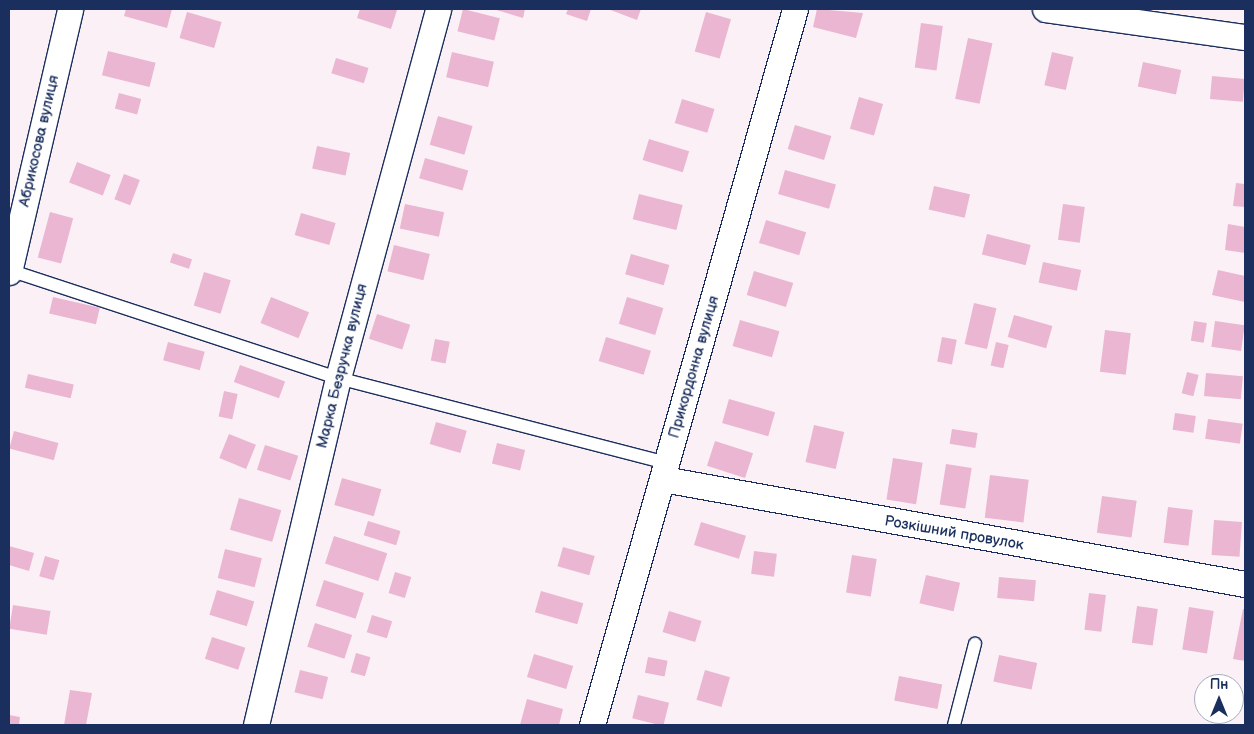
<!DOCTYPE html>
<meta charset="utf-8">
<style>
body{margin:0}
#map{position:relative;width:1254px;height:734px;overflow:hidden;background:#fbf0f6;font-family:"Balsamiq Sans",sans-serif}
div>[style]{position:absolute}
.building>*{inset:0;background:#eab6d1;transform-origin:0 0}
.roads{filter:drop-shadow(1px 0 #1b2f5e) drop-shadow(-1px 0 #1b2f5e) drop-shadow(0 1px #1b2f5e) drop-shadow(0 -1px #1b2f5e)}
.lane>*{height:12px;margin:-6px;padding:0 6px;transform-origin:6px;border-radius:6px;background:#fff}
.street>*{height:25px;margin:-12.5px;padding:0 12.5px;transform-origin:12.5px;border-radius:12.5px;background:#fff}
span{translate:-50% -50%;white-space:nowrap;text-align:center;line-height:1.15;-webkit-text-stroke:4px #fff;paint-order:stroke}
.street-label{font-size:15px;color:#1b2f5e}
.frame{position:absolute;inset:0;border:10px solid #1b2f5e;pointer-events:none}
.north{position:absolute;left:1194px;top:674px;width:50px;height:50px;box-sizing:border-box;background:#fff;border:1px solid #a4acbf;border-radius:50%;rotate:0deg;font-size:14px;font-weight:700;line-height:20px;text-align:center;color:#1b2f5e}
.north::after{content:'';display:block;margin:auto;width:18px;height:22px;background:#1b2f5e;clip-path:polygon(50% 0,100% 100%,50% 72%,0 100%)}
</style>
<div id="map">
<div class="building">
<div style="clip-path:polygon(126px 9px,172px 9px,167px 28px,124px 16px)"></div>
<div style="clip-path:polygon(360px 9px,395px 9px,397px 10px,391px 29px,357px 18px)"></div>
<div style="left:463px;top:9px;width:38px;height:23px;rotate:14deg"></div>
<div style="clip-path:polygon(493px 9px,525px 9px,523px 18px)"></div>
<div style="clip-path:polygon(568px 9px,591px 9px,587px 21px,566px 14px)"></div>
<div style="clip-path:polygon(608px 9px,641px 9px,637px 20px)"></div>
<div style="clip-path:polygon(817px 9px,863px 13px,856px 38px,813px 27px)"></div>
<div style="left:187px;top:12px;width:36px;height:27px;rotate:16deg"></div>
<div style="left:706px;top:12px;width:26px;height:41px;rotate:16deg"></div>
<div style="left:921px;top:23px;width:22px;height:45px;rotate:8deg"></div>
<div style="left:968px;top:38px;width:25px;height:62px;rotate:12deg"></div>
<div style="left:108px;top:51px;width:49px;height:25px;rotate:14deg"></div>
<div style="left:452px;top:52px;width:43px;height:26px;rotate:13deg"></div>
<div style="left:1052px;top:52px;width:22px;height:34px;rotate:13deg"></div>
<div style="left:336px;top:58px;width:34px;height:16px;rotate:17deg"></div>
<div style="left:1143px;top:62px;width:39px;height:25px;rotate:12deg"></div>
<div style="left:1212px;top:76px;width:33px;height:23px;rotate:5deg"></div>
<div style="left:119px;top:93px;width:23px;height:16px;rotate:15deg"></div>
<div style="left:859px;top:97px;width:25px;height:33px;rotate:16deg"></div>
<div style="left:682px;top:99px;width:34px;height:25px;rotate:17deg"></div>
<div style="left:438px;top:116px;width:36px;height:30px;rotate:16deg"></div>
<div style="left:795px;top:125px;width:38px;height:25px;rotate:17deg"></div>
<div style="left:649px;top:139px;width:42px;height:22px;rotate:17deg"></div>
<div style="left:317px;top:146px;width:34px;height:23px;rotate:12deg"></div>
<div style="left:425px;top:158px;width:45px;height:21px;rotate:16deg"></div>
<div style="left:77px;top:162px;width:36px;height:22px;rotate:21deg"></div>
<div style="left:785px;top:170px;width:53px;height:25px;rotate:16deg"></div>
<div style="left:124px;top:174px;width:17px;height:27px;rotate:21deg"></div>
<div style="clip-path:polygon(1236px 183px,1245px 184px,1245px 207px,1233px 206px)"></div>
<div style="left:934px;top:186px;width:37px;height:24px;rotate:13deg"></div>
<div style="left:639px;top:194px;width:45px;height:26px;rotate:14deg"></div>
<div style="left:405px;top:204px;width:40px;height:25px;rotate:12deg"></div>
<div style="left:1063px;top:204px;width:22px;height:36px;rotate:8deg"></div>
<div style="left:50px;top:212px;width:24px;height:47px;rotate:15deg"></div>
<div style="left:301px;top:213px;width:36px;height:23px;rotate:16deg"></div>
<div style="left:766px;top:220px;width:42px;height:24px;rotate:17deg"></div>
<div style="clip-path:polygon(1228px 224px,1245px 227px,1245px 253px,1225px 250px)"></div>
<div style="left:987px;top:234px;width:45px;height:21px;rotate:14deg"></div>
<div style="left:394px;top:245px;width:37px;height:27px;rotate:14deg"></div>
<div style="left:173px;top:253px;width:20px;height:10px;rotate:18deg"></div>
<div style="left:631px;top:254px;width:40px;height:21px;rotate:16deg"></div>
<div style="left:1043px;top:262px;width:39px;height:21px;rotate:12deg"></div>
<div style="clip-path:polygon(1218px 270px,1245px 276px,1245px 302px,1212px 295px)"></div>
<div style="left:754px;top:271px;width:41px;height:25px;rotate:17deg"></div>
<div style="left:204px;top:272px;width:28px;height:35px;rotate:17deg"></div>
<div style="left:53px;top:297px;width:48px;height:17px;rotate:13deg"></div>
<div style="left:271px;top:297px;width:41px;height:28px;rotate:22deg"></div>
<div style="left:627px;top:297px;width:38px;height:28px;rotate:17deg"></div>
<div style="left:974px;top:303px;width:23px;height:42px;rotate:13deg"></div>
<div style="left:377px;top:314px;width:35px;height:26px;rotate:18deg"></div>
<div style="left:1014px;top:315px;width:40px;height:23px;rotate:16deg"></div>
<div style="left:740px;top:320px;width:41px;height:27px;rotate:16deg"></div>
<div style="left:1194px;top:321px;width:13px;height:20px;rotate:9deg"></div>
<div style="left:1215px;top:321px;width:30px;height:26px;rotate:8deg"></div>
<div style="left:1105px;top:330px;width:26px;height:42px;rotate:7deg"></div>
<div style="left:606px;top:337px;width:47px;height:25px;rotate:17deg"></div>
<div style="left:942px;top:337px;width:15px;height:25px;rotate:11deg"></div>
<div style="left:435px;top:339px;width:15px;height:22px;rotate:11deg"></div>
<div style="left:168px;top:342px;width:38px;height:19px;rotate:15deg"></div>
<div style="left:996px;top:342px;width:13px;height:24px;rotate:13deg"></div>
<div style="left:240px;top:365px;width:48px;height:18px;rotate:20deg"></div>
<div style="left:1187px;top:372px;width:12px;height:22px;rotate:14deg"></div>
<div style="left:1206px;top:373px;width:37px;height:23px;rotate:5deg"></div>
<div style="left:28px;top:374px;width:47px;height:14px;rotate:13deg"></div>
<div style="left:224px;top:391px;width:14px;height:26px;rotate:12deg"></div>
<div style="left:729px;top:399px;width:48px;height:25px;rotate:16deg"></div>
<div style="left:1175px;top:413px;width:21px;height:17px;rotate:8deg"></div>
<div style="left:1208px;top:419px;width:35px;height:20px;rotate:8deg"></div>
<div style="left:436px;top:422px;width:32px;height:23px;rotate:16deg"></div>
<div style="left:814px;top:425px;width:31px;height:38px;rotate:13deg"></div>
<div style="left:952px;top:429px;width:26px;height:15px;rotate:9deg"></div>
<div style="left:14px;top:431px;width:46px;height:18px;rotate:15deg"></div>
<div style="left:229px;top:434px;width:29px;height:26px;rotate:22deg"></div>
<div style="left:715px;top:441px;width:40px;height:26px;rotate:18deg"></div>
<div style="left:497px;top:443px;width:29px;height:21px;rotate:14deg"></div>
<div style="left:265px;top:445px;width:35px;height:26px;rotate:18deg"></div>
<div style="left:893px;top:458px;width:30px;height:42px;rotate:9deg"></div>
<div style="left:946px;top:464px;width:26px;height:41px;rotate:9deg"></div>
<div style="left:990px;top:475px;width:39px;height:43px;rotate:7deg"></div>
<div style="left:342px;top:478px;width:41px;height:28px;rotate:16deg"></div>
<div style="left:1102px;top:496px;width:35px;height:37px;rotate:8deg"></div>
<div style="left:239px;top:498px;width:44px;height:33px;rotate:16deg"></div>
<div style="left:1168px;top:507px;width:25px;height:36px;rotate:7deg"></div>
<div style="left:1214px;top:520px;width:28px;height:35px;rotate:4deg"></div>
<div style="left:368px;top:521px;width:34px;height:15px;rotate:17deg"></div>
<div style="left:701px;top:522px;width:47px;height:24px;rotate:17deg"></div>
<div style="left:334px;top:536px;width:56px;height:29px;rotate:18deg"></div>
<div style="clip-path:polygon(9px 546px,34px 553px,29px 571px,9px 565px)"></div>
<div style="left:563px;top:547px;width:33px;height:20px;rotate:16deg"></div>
<div style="left:225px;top:549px;width:38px;height:30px;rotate:14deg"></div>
<div style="left:754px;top:551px;width:23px;height:23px;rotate:7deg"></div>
<div style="left:852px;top:555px;width:25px;height:38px;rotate:9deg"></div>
<div style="left:45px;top:556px;width:15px;height:21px;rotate:16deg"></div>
<div style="left:395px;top:572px;width:17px;height:22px;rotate:17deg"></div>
<div style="left:926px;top:575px;width:35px;height:29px;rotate:13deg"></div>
<div style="left:999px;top:577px;width:37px;height:21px;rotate:5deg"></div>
<div style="left:324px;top:580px;width:42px;height:27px;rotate:18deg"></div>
<div style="left:217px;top:590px;width:39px;height:26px;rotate:17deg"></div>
<div style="left:541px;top:591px;width:44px;height:22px;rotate:16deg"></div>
<div style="left:1089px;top:593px;width:17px;height:37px;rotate:7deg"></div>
<div style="left:13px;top:605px;width:38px;height:24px;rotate:9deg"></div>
<div style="left:1137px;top:606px;width:21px;height:37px;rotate:8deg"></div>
<div style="left:1189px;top:607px;width:25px;height:43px;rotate:9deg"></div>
<div style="clip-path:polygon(1243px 609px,1245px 609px,1245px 661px,1233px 659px)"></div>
<div style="left:669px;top:611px;width:34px;height:22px;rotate:17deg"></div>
<div style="left:372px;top:615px;width:21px;height:18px;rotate:17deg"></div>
<div style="left:315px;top:623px;width:39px;height:25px;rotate:18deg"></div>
<div style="left:212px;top:637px;width:35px;height:23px;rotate:18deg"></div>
<div style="left:356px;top:653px;width:15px;height:20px;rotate:16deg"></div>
<div style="left:534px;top:654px;width:41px;height:24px;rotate:17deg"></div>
<div style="left:999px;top:655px;width:39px;height:27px;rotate:12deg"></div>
<div style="left:648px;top:657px;width:20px;height:16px;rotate:11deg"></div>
<div style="left:300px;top:670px;width:29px;height:23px;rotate:14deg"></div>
<div style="left:705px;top:670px;width:26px;height:31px;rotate:16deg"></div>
<div style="left:899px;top:676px;width:44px;height:25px;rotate:11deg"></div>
<div style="clip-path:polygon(70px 690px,92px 693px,86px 725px,64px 725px)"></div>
<div style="left:638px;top:695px;width:32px;height:24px;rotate:14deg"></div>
<div style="clip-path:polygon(527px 699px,563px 709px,559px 725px,520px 725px)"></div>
<div style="clip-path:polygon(9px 715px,20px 717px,19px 725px,9px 725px)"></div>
</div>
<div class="roads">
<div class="lane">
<div style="left:9px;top:270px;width:346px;rotate:18.2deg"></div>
<div style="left:338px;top:378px;width:340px;rotate:14.5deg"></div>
<div style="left:954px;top:725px;width:84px;rotate:-75.5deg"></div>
</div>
<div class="street">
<div style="left:1045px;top:9px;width:202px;rotate:8deg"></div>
<div style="left:9px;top:272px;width:270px;rotate:-76.9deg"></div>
<div style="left:663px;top:479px;width:591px;rotate:10.23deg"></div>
<div style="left:256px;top:725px;width:357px;rotate:-76.7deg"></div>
<div style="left:338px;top:378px;width:382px;rotate:-74.8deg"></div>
<div style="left:592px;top:725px;width:744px;rotate:-74.17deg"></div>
</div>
</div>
<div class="street-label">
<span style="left:39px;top:141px;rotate:-77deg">Абрикосова вулиця</span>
<span style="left:342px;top:366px;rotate:-76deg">Марка Безручка вулиця</span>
<span style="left:694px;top:367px;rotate:-74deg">Прикордонна вулиця</span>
<span style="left:954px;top:533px;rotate:10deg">Розкішний провулок</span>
</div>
<div class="frame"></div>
<div class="north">Пн</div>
</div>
